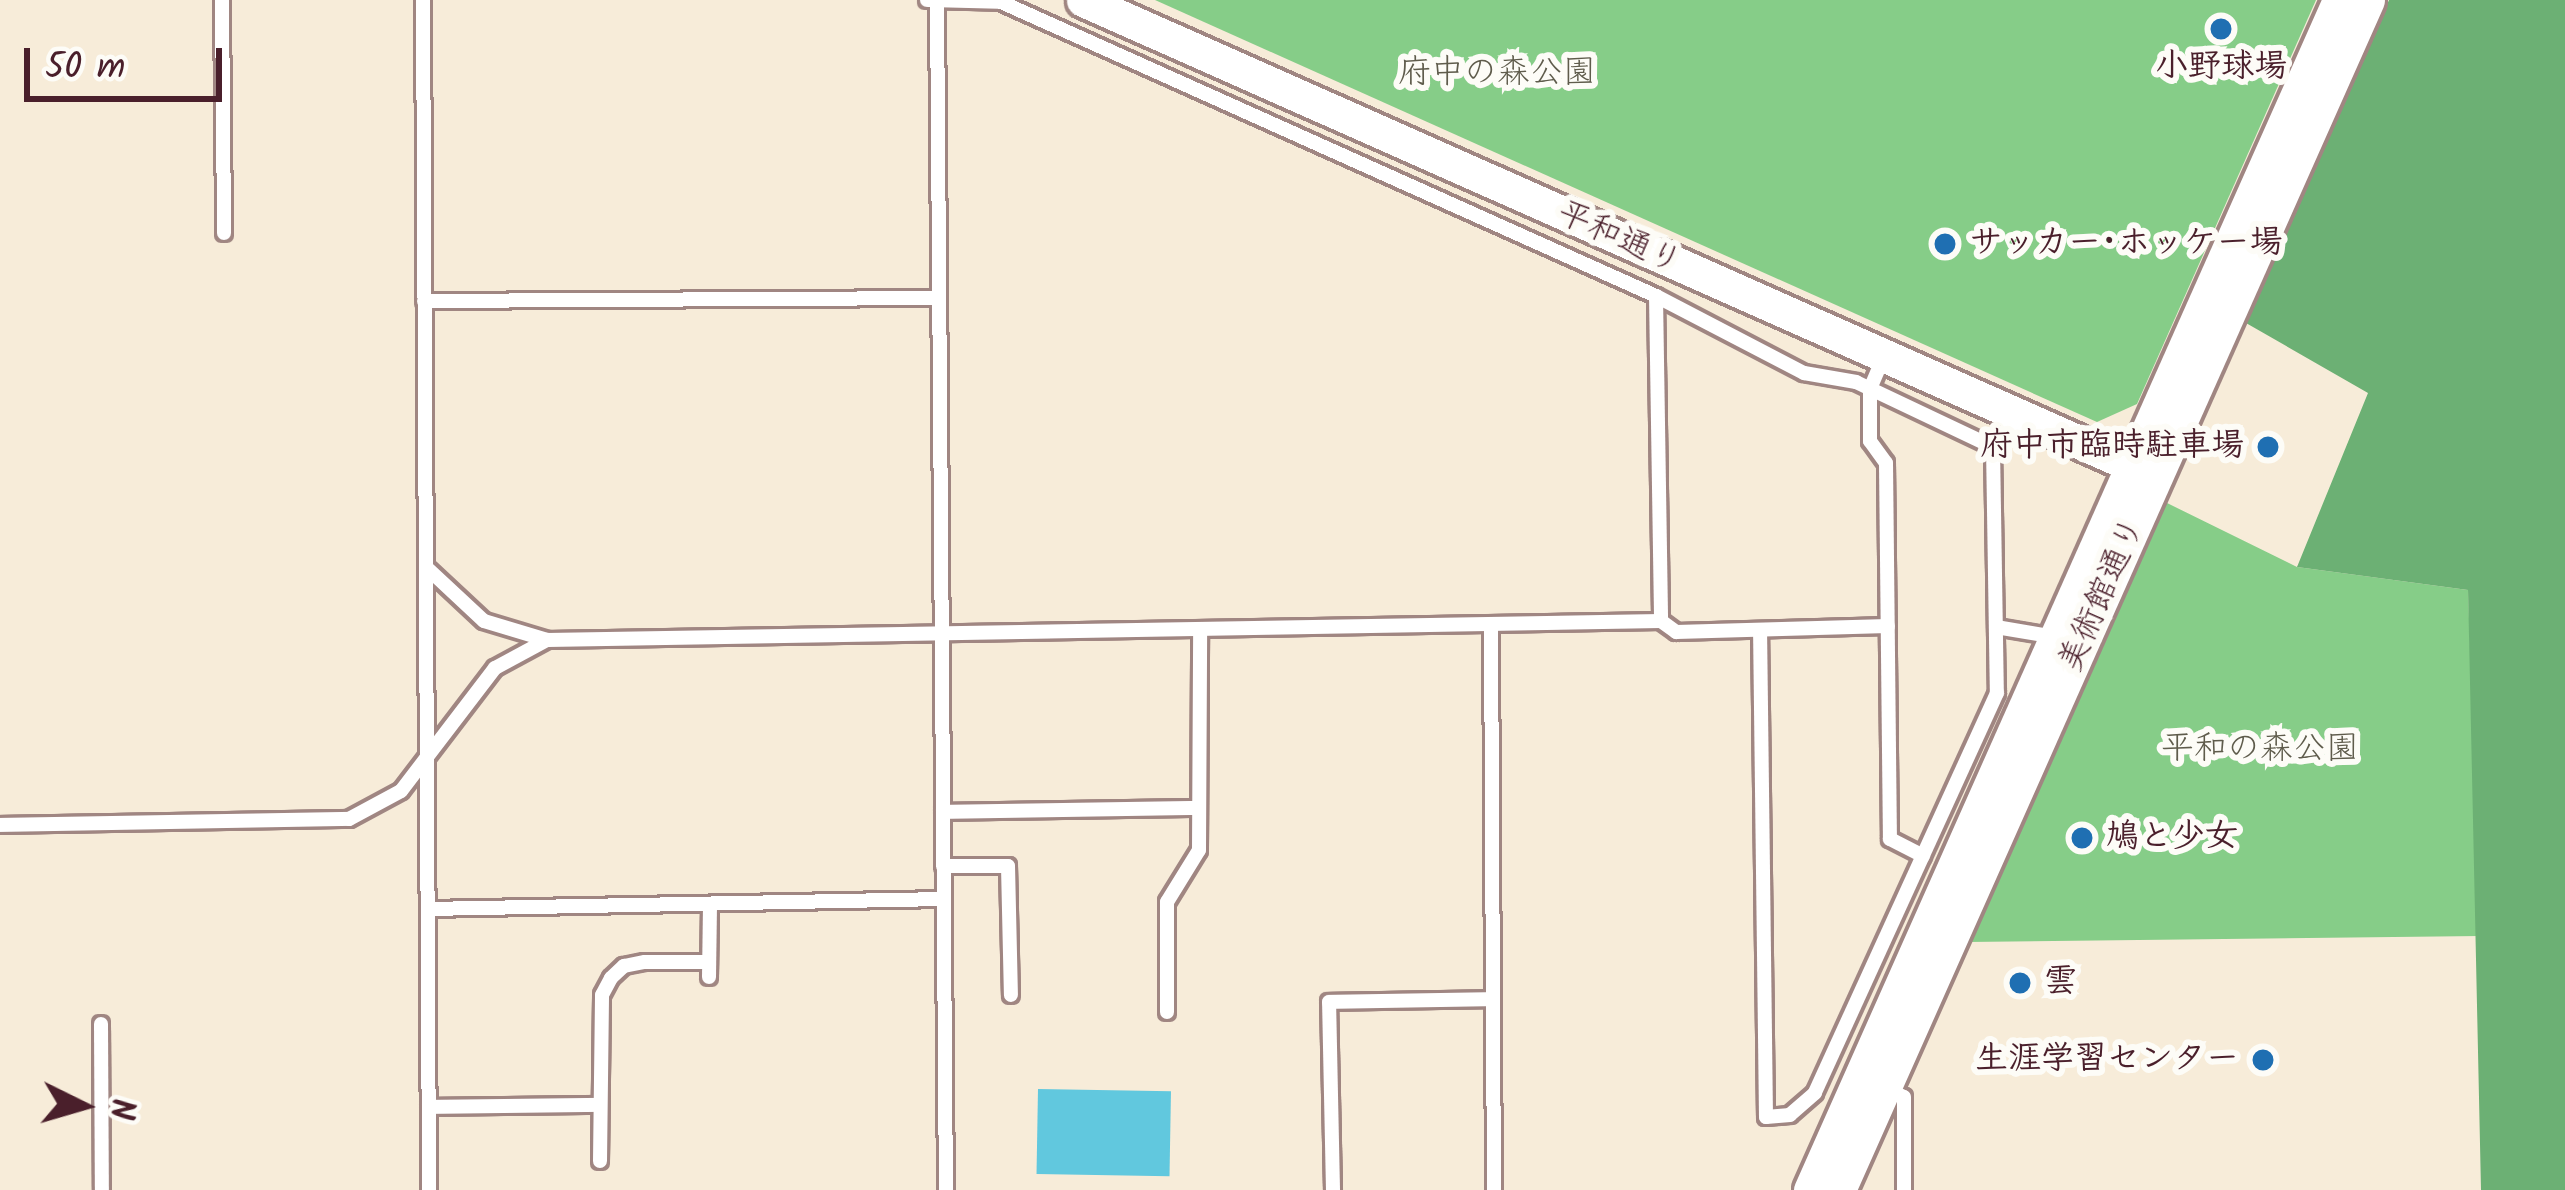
<!DOCTYPE html>
<meta charset="utf-8">
<style>
body{margin:0}
#map{position:relative;width:2565px;height:1190px;overflow:hidden;background:#f7ecd9;font-family:Kalam,"Klee One",sans-serif}
div>[style]{position:absolute}
.green>*{inset:0;background:#86cd88}
.forest>*{inset:0;background:#6cb074}
.water>*{inset:0;background:#61c8de;transform-origin:0 0}
.roads{filter:drop-shadow(3px 0 #a08682) drop-shadow(-3px 0 #a08682) drop-shadow(0 3px #a08682) drop-shadow(0 -3px #a08682)}
.service>*{height:14px;margin:-7px;padding:0 7px;transform-origin:7px;border-radius:7px;background:#fff}
.tertiary>*{height:33px;margin:-16.5px;padding:0 16.5px;transform-origin:16.5px;border-radius:16.5px;background:#fff}
.dots>*{width:33px;height:33px;translate:-50% -50%;box-sizing:border-box;border:6px solid #fdfcf7;border-radius:50%}
span{translate:-50% -50%;white-space:nowrap;text-align:center;line-height:1.15;-webkit-text-stroke:12px #fdfcf7;paint-order:stroke}
.poi-label{font-size:33px;color:#4a1f2b;font-weight:700}
.left{translate:0 -50%;text-align:left}
.right{translate:-100% -50%;text-align:right}
.park-label{font-size:33px;color:#5f5c4c}
.street-label{font-size:33px;color:#4a1f2b}
.north{position:absolute;left:24px;top:1046px;width:120px;height:120px;-webkit-text-stroke:9px #fdfcf7;paint-order:stroke;rotate:95deg;font-size:33px;font-weight:700;line-height:48px;text-align:center;color:#4a1f2b}
.north::after{content:'';display:block;margin:auto;width:42px;height:54px;background:#4a1f2b;clip-path:polygon(50% 0,100% 100%,50% 72%,0 100%)}
.scale{position:absolute;left:24px;top:48px;width:198px;height:54px;box-sizing:border-box;border:6px solid #4a1f2b;border-top:0;padding-left:15px;font-size:36px;line-height:42px;white-space:nowrap;color:#4a1f2b;-webkit-text-stroke:9px #fdfcf7;paint-order:stroke}
</style>
<div id="map">
<div class="green">
<div style="clip-path:polygon(1155px 0,2316px 0,2137px 404px,2097px 422px)"></div>
<div style="clip-path:polygon(2165px 502px,2297px 567px,2468px 590px,2480px 936px,1967px 942px)"></div>
</div>
<div class="forest">
<div style="clip-path:polygon(2389px 0,2565px 0,2565px 1190px,2481px 1190px,2468px 590px,2297px 567px,2368px 393px,2246px 323px)"></div>
</div>
<div class="water">
<div style="left:1038px;top:1089px;width:133px;height:85px;rotate:1deg"></div>
</div>
<div class="roads">
<div class="service">
<div style="left:222px;top:0;width:233px;rotate:89.5deg"></div>
<div style="left:423px;top:0;width:1190px;rotate:89.71deg"></div>
<div style="left:927px;top:0;width:74px;rotate:1.5deg"></div>
<div style="left:1001px;top:2px;width:718px;rotate:24.17deg"></div>
<div style="left:1656px;top:296px;width:167px;rotate:27.5deg"></div>
<div style="left:1804px;top:373px;width:53px;rotate:9.8deg"></div>
<div style="left:1856px;top:382px;width:152px;rotate:25.4deg"></div>
<div style="left:1993px;top:447px;width:246px;rotate:89.1deg"></div>
<div style="left:1997px;top:693px;width:439px;rotate:114.5deg"></div>
<div style="left:1815px;top:1093px;width:33px;rotate:139deg"></div>
<div style="left:1790px;top:1115px;width:24px;rotate:175deg"></div>
<div style="left:1766px;top:1117px;width:487px;rotate:-90.7deg"></div>
<div style="left:937px;top:0;width:1190px;rotate:89.57deg"></div>
<div style="left:1656px;top:296px;width:325px;rotate:89.1deg"></div>
<div style="left:424px;top:301px;width:515px;rotate:-0.33deg"></div>
<div style="left:1884px;top:356px;width:36px;rotate:113deg"></div>
<div style="left:1870px;top:389px;width:52px;rotate:90deg"></div>
<div style="left:1870px;top:441px;width:27px;rotate:54deg"></div>
<div style="left:1886px;top:463px;width:376px;rotate:89.4deg"></div>
<div style="left:1890px;top:839px;width:37px;rotate:27deg"></div>
<div style="left:426px;top:567px;width:79px;rotate:43deg"></div>
<div style="left:484px;top:621px;width:66px;rotate:16.8deg"></div>
<div style="left:547px;top:640px;width:1114px;rotate:-0.98deg"></div>
<div style="left:1661px;top:621px;width:19px;rotate:36deg"></div>
<div style="left:1676px;top:632px;width:212px;rotate:-1.6deg"></div>
<div style="left:1491px;top:624px;width:566px;rotate:89.7deg"></div>
<div style="left:1996px;top:627px;width:61px;rotate:9.5deg"></div>
<div style="left:943px;top:812px;width:256px;rotate:-0.9deg"></div>
<div style="left:0;top:825px;width:349px;rotate:-1deg"></div>
<div style="left:349px;top:819px;width:59px;rotate:-28.3deg"></div>
<div style="left:401px;top:791px;width:155px;rotate:-52.6deg"></div>
<div style="left:495px;top:668px;width:59px;rotate:-28.3deg"></div>
<div style="left:943px;top:866px;width:65px"></div>
<div style="left:1008px;top:866px;width:129px;rotate:88.7deg"></div>
<div style="left:428px;top:909px;width:516px;rotate:-1.11deg"></div>
<div style="left:709px;top:977px;width:73px;rotate:-89.2deg"></div>
<div style="left:1167px;top:1012px;width:110px;rotate:-90deg"></div>
<div style="left:1167px;top:902px;width:61px;rotate:-58.4deg"></div>
<div style="left:1199px;top:850px;width:221px;rotate:-89.7deg"></div>
<div style="left:101px;top:1024px;width:166px;rotate:89.7deg"></div>
<div style="left:1884px;top:1087px;width:22px;rotate:27deg"></div>
<div style="left:1904px;top:1097px;width:93px;rotate:90deg"></div>
<div style="left:429px;top:1107px;width:171px;rotate:-0.7deg"></div>
<div style="left:600px;top:1161px;width:166px;rotate:-89.3deg"></div>
<div style="left:602px;top:995px;width:19px;rotate:-62deg"></div>
<div style="left:611px;top:978px;width:18px;rotate:-43deg"></div>
<div style="left:624px;top:966px;width:21px;rotate:-11deg"></div>
<div style="left:645px;top:962px;width:64px"></div>
<div style="left:1333px;top:1190px;width:188px;rotate:-91.2deg"></div>
<div style="left:1329px;top:1002px;width:164px;rotate:-1deg"></div>
</div>
<div class="tertiary">
<div style="left:1083px;top:0;width:1168px;rotate:23.93deg"></div>
<div style="left:1810px;top:1190px;width:1302px;rotate:-66.03deg"></div>
<div style="left:1839px;top:1190px;width:1302px;rotate:-66.03deg"></div>
</div>
</div>
<div class="dots">
<div style="left:2221px;top:29px;background:#1f6fb2"></div>
<div style="left:1945px;top:244px;background:#1f6fb2"></div>
<div style="left:2268px;top:447px;background:#1f6fb2"></div>
<div style="left:2082px;top:838px;background:#1f6fb2"></div>
<div style="left:2020px;top:983px;background:#1f6fb2"></div>
<div style="left:2263px;top:1060px;background:#1f6fb2"></div>
</div>
<div class="poi-label">
<span style="left:2221px;top:68px">小野球場</span>
<span class="left" style="left:1969px;top:244px">サッカー･ホッケー場</span>
<span class="right" style="left:2244px;top:447px">府中市臨時駐車場</span>
<span class="left" style="left:2106px;top:838px">鳩と少女</span>
<span class="left" style="left:2044px;top:983px">雲</span>
<span class="right" style="left:2239px;top:1060px">生涯学習センター</span>
</div>
<div class="park-label">
<span style="left:1497px;top:74px">府中の森公園</span>
<span style="left:2260px;top:750px">平和の森公園</span>
</div>
<div class="street-label">
<span style="left:1619px;top:239px;rotate:24deg">平和通り</span>
<span style="left:2103px;top:595px;rotate:-66deg">美術館通り</span>
</div>
<div class="north">N</div>
<div class="scale">50 m</div>
</div>
